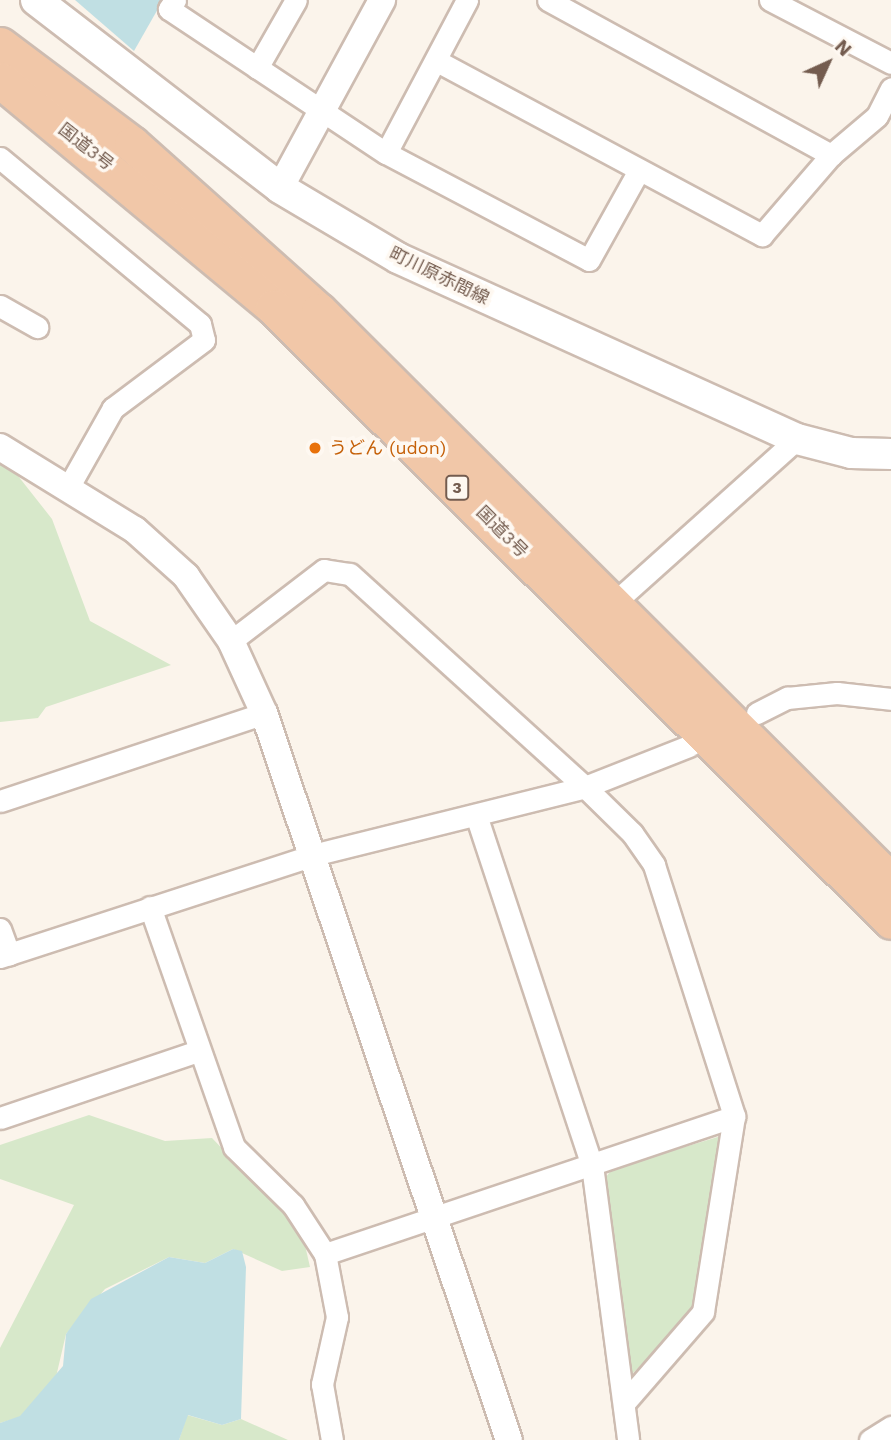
<!DOCTYPE html>
<meta charset="utf-8">
<style>
body{margin:0}
#map{position:relative;width:891px;height:1440px;overflow:hidden;background:#fbf4eb;font-family:"Work Sans","Noto Sans JP",sans-serif}
div>[style]{position:absolute}
.green>*{inset:0;background:#d7e8ca}
.water>*{inset:0;background:#c0dfe3}
.roads{filter:drop-shadow(2px 0 #cdbcb1) drop-shadow(-2px 0 #cdbcb1) drop-shadow(0 2px #cdbcb1) drop-shadow(0 -2px #cdbcb1)}
.minor>*{height:21px;margin:-10.5px;padding:0 10.5px;transform-origin:10.5px;border-radius:10.5px;background:#fff}
.tertiary>*{height:26px;margin:-13px;padding:0 13px;transform-origin:13px;border-radius:13px;background:#fff}
.secondary>*{height:30px;margin:-15px;padding:0 15px;transform-origin:15px;border-radius:15px;background:#fff}
.trunk>*{height:35px;margin:-17.5px;padding:0 17.5px;transform-origin:17.5px;border-radius:17.5px;background:#f1c7a8}
.dots>*{width:19px;height:19px;translate:-50% -50%;box-sizing:border-box;border:4px solid #fef8f1;border-radius:50%}
span{translate:-50% -50%;white-space:nowrap;text-align:center;line-height:1.15;-webkit-text-stroke:7px #fef8f1;paint-order:stroke}
.shield-label span{padding:2px 5px;background:#fef8f1;border:2px solid;border-radius:5px;-webkit-text-stroke-width:0}
.shield-label{font-size:16px;color:#745c4f;font-weight:700}
.street-label{font-size:18px;color:#745c4f}
.food-label{font-size:18px;color:#c56008}
.left{translate:0 -50%;text-align:left}
.north{position:absolute;left:793px;top:28px;width:70px;height:70px;-webkit-text-stroke:5px #fef8f1;paint-order:stroke;rotate:45deg;font-size:19px;font-weight:700;line-height:28px;text-align:center;color:#745c4f}
.north::after{content:'';display:block;margin:auto;width:24px;height:32px;background:#745c4f;clip-path:polygon(50% 0,100% 100%,50% 72%,0 100%)}
</style>
<div id="map">
<div class="green">
<div style="clip-path:polygon(0 453px,52px 519px,90px 621px,171px 665px,46px 707px,38px 718px,0 722px)"></div>
<div style="clip-path:polygon(89px 1115px,165px 1141px,212px 1138px,302px 1232px,310px 1267px,282px 1271px,233px 1249px,205px 1263px,169px 1257px,105px 1289px,66px 1334px,56px 1377px,20px 1417px,0 1423px,0 1348px,74px 1205px,0 1179px,0 1145px)"></div>
<div style="clip-path:polygon(721px 1136px,695px 1312px,631px 1375px,606px 1177px,612px 1169px)"></div>
<div style="clip-path:polygon(187px 1415px,222px 1425px,241px 1419px,288px 1440px,179px 1440px)"></div>
</div>
<div class="water">
<div style="clip-path:polygon(75px 0,163px 0,134px 51px)"></div>
<div style="clip-path:polygon(233px 1249px,242px 1251px,246px 1267px,241px 1419px,222px 1425px,188px 1415px,179px 1440px,0 1440px,0 1423px,20px 1416px,63px 1366px,66px 1334px,91px 1299px,169px 1257px,205px 1263px)"></div>
</div>
<div class="roads">
<div class="minor">
<div style="left:175px;top:0;width:11px;rotate:124deg"></div>
<div style="left:169px;top:9px;width:260px;rotate:33.6deg"></div>
<div style="left:467px;top:0;width:173px;rotate:117.9deg"></div>
<div style="left:386px;top:153px;width:229px;rotate:27.8deg"></div>
<div style="left:589px;top:260px;width:103px;rotate:-60.9deg"></div>
<div style="left:548px;top:0;width:323px;rotate:28.7deg"></div>
<div style="left:770px;top:0;width:136px;rotate:27.5deg"></div>
<div style="left:437px;top:61px;width:369px;rotate:28.2deg"></div>
<div style="left:762px;top:235px;width:106px;rotate:-49.2deg"></div>
<div style="left:831px;top:155px;width:60px;rotate:-40.3deg"></div>
<div style="left:877px;top:116px;width:31px;rotate:-63deg"></div>
<div style="left:257px;top:68px;width:78px;rotate:-60.2deg"></div>
<div style="left:0;top:158px;width:260px;rotate:39.7deg"></div>
<div style="left:200px;top:324px;width:16px;rotate:76deg"></div>
<div style="left:204px;top:340px;width:114px;rotate:143.2deg"></div>
<div style="left:113px;top:408px;width:90px;rotate:119.4deg"></div>
<div style="left:0;top:306px;width:43px;rotate:29.6deg"></div>
<div style="left:614px;top:603px;width:246px;rotate:-41.9deg"></div>
<div style="left:231px;top:641px;width:117px;rotate:-37.4deg"></div>
<div style="left:324px;top:570px;width:26px;rotate:9deg"></div>
<div style="left:350px;top:574px;width:317px;rotate:42.2deg"></div>
<div style="left:585px;top:787px;width:66px;rotate:44.4deg"></div>
<div style="left:632px;top:833px;width:39px;rotate:55deg"></div>
<div style="left:654px;top:865px;width:263px;rotate:72.3deg"></div>
<div style="left:734px;top:1116px;width:198px;rotate:99deg"></div>
<div style="left:703px;top:1312px;width:118px;rotate:130.9deg"></div>
<div style="left:757px;top:713px;width:34px;rotate:-27deg"></div>
<div style="left:787px;top:698px;width:50px;rotate:-5.7deg"></div>
<div style="left:837px;top:693px;width:54px;rotate:6.3deg"></div>
<div style="left:0;top:801px;width:278px;rotate:-18.4deg"></div>
<div style="left:477px;top:818px;width:366px;rotate:71.7deg"></div>
<div style="left:592px;top:1165px;width:277px;rotate:82.5deg"></div>
<div style="left:150px;top:907px;width:254px;rotate:70.7deg"></div>
<div style="left:234px;top:1147px;width:83px;rotate:44.5deg"></div>
<div style="left:293px;top:1205px;width:59px;rotate:56.9deg"></div>
<div style="left:325px;top:1254px;width:64px;rotate:79.2deg"></div>
<div style="left:337px;top:1317px;width:69px;rotate:102.6deg"></div>
<div style="left:322px;top:1384px;width:57px;rotate:79.9deg"></div>
<div style="left:0;top:929px;width:27px;rotate:70deg"></div>
<div style="left:0;top:957px;width:329px;rotate:-18deg"></div>
<div style="left:313px;top:855px;width:280px;rotate:-14deg"></div>
<div style="left:585px;top:787px;width:112px;rotate:-21.5deg"></div>
<div style="left:0;top:1118px;width:209px;rotate:-18.7deg"></div>
<div style="left:325px;top:1254px;width:432px;rotate:-18.6deg"></div>
<div style="left:870px;top:1440px;width:25px;rotate:-32deg"></div>
</div>
<div class="tertiary">
<div style="left:280px;top:188px;width:214px;rotate:-61.5deg"></div>
<div style="left:0;top:447px;width:158px;rotate:31.6deg"></div>
<div style="left:135px;top:530px;width:69px;rotate:42deg"></div>
<div style="left:186px;top:576px;width:79px;rotate:55.3deg"></div>
<div style="left:231px;top:641px;width:79px;rotate:65.4deg"></div>
<div style="left:264px;top:713px;width:767px;rotate:71.38deg"></div>
</div>
<div class="secondary">
<div style="left:36px;top:0;width:308px;rotate:37.6deg"></div>
<div style="left:280px;top:188px;width:137px;rotate:30.7deg"></div>
<div style="left:398px;top:258px;width:438px;rotate:24.4deg"></div>
<div style="left:797px;top:439px;width:56px;rotate:14.5deg"></div>
<div style="left:851px;top:453px;width:40px;rotate:1.4deg"></div>
</div>
<div class="trunk">
<div style="left:0;top:45px;width:165px;rotate:36.9deg"></div>
<div style="left:132px;top:144px;width:251px;rotate:41.8deg"></div>
<div style="left:319px;top:311px;width:808px;rotate:44.9deg"></div>
<div style="left:0;top:80px;width:355px;rotate:39.7deg"></div>
<div style="left:273px;top:307px;width:871px;rotate:44.81deg"></div>
</div>
</div>
<div class="dots">
<div style="left:315px;top:448px;background:#e8710a"></div>
</div>
<div class="shield-label">
<span style="left:457px;top:488px">3</span>
</div>
<div class="street-label">
<span style="left:86px;top:147px;rotate:38deg">国道3号</span>
<span style="left:439px;top:276px;rotate:26deg">町川原赤間線</span>
<span style="left:502px;top:532px;rotate:45deg">国道3号</span>
</div>
<div class="food-label">
<span class="left" style="left:329px;top:448px">うどん (udon)</span>
</div>
<div class="north">N</div>
</div>
